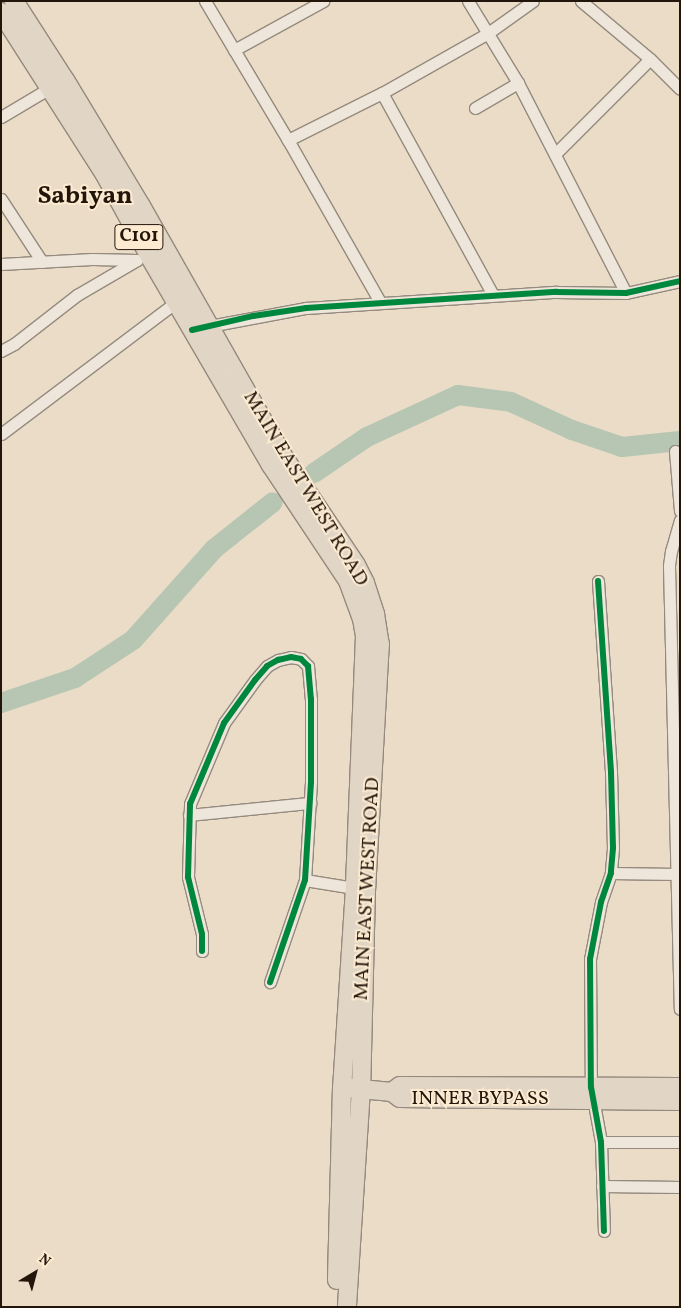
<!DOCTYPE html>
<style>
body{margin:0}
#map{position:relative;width:681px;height:1308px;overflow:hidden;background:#ebdcc7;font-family:Vollkorn,serif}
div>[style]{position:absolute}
.river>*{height:20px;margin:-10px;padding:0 10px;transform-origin:10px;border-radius:10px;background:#b6c6b3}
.roads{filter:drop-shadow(1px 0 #948a7d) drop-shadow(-1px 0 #948a7d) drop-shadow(0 1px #948a7d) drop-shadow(0 -1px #948a7d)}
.street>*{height:11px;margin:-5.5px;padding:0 5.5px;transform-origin:5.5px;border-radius:5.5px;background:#eee6db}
.primary>*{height:18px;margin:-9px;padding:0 9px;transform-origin:9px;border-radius:9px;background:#e1d6c6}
.cycleway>*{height:6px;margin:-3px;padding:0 3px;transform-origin:3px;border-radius:3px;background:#00873e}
span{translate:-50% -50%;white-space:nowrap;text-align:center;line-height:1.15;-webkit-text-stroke:4px #fcebd1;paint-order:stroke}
.shield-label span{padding:1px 4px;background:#fcebd1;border:1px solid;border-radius:4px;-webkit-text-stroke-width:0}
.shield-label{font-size:19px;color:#22150a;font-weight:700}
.street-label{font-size:20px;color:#22150a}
.district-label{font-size:25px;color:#22150a;font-weight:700}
.frame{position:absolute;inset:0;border:2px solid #22150a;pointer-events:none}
.north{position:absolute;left:10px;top:1248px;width:50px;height:50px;-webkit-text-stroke:4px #fcebd1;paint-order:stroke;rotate:37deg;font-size:14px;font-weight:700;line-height:20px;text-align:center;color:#22150a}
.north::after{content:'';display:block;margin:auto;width:18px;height:22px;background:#22150a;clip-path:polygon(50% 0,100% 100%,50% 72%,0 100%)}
</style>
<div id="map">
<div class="river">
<div style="left:314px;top:473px;width:64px;rotate:-34.2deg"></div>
<div style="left:367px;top:437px;width:100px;rotate:-24.8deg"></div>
<div style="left:458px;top:395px;width:53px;rotate:7.5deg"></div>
<div style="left:511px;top:402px;width:67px;rotate:24.7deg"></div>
<div style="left:572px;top:430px;width:53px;rotate:18.8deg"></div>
<div style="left:622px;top:447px;width:58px;rotate:-5.9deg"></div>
<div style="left:1px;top:703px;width:78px;rotate:-18.7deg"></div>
<div style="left:75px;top:678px;width:69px;rotate:-33.2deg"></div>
<div style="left:133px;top:640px;width:122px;rotate:-48.3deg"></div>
<div style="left:214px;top:549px;width:75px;rotate:-38.5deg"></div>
</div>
<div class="roads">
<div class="street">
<div style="left:205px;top:1px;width:162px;rotate:59.2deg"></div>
<div style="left:288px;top:140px;width:186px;rotate:60.4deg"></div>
<div style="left:468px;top:1px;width:96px;rotate:58.6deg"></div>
<div style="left:518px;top:83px;width:236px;rotate:62.8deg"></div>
<div style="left:581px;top:1px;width:90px;rotate:40deg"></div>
<div style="left:650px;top:59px;width:42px;rotate:45deg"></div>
<div style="left:234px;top:50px;width:102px;rotate:-28.8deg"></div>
<div style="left:382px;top:93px;width:230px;rotate:61.2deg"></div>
<div style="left:475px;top:108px;width:50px;rotate:-30.2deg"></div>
<div style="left:1px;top:117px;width:63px;rotate:-30.7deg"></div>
<div style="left:288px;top:140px;width:105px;rotate:-26.6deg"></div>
<div style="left:382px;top:93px;width:122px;rotate:-29.5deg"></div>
<div style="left:488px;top:33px;width:55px;rotate:-35.4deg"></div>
<div style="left:555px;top:154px;width:134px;rotate:-45deg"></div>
<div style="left:1px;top:199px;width:75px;rotate:56.9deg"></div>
<div style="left:1px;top:264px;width:91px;rotate:-3.1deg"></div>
<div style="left:92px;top:259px;width:45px;rotate:1.3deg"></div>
<div style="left:204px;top:327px;width:104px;rotate:-10.6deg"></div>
<div style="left:306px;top:308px;width:251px;rotate:-3.7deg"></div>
<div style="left:556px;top:292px;width:70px;rotate:0.8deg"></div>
<div style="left:626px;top:293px;width:55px;rotate:-12.5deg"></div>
<div style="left:1px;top:351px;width:15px;rotate:-28deg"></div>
<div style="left:14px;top:344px;width:80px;rotate:-37.9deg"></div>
<div style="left:77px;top:295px;width:69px;rotate:-30.3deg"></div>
<div style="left:1px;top:434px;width:219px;rotate:-37deg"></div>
<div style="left:675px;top:451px;width:60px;rotate:85.2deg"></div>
<div style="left:680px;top:520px;width:32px;rotate:106deg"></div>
<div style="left:671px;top:551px;width:15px;rotate:98deg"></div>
<div style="left:669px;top:566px;width:443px;rotate:88.6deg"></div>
<div style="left:598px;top:581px;width:191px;rotate:86.1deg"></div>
<div style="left:611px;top:772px;width:76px;rotate:88.5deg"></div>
<div style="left:613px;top:848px;width:25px;rotate:95deg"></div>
<div style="left:611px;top:873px;width:31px;rotate:109deg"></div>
<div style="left:601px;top:902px;width:58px;rotate:100.9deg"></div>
<div style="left:590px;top:959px;width:128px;rotate:89.6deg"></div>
<div style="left:591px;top:1087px;width:56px;rotate:79.7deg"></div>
<div style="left:601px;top:1142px;width:89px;rotate:88.1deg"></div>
<div style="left:189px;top:815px;width:122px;rotate:-5.7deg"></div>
<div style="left:611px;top:873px;width:66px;rotate:0.9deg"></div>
<div style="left:305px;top:880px;width:56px;rotate:9.3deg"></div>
<div style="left:202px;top:951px;width:17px;rotate:-90deg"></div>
<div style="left:202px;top:934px;width:59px;rotate:-103.8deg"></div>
<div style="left:188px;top:877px;width:73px;rotate:-88.4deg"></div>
<div style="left:190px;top:804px;width:88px;rotate:-67.2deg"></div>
<div style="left:224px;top:723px;width:53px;rotate:-54.2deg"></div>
<div style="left:255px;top:680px;width:18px;rotate:-49deg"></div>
<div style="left:267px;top:666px;width:13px;rotate:-29deg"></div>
<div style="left:278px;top:660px;width:13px;rotate:-13deg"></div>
<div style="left:291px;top:657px;width:10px;rotate:11deg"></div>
<div style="left:301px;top:659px;width:10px;rotate:45deg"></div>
<div style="left:308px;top:666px;width:33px;rotate:85deg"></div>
<div style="left:311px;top:699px;width:83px;rotate:90deg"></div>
<div style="left:311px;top:782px;width:98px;rotate:93.5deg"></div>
<div style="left:305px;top:880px;width:108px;rotate:108.9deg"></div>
<div style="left:601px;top:1142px;width:79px"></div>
<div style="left:602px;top:1186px;width:78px;rotate:0.7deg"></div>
</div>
<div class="primary">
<div style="left:14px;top:1px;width:94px;rotate:57.2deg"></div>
<div style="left:65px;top:80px;width:147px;rotate:58.9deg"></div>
<div style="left:141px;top:206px;width:288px;rotate:60.4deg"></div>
<div style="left:283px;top:456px;width:131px;rotate:56.2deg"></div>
<div style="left:356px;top:565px;width:20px;rotate:63deg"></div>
<div style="left:365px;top:583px;width:33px;rotate:72deg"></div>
<div style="left:375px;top:614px;width:30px;rotate:81deg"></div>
<div style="left:380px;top:644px;width:15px;rotate:94deg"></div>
<div style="left:379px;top:659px;width:231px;rotate:93.2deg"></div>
<div style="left:366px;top:890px;width:199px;rotate:91.4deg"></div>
<div style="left:361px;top:1089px;width:218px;rotate:93.7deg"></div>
<div style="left:1px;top:12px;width:191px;rotate:57.4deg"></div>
<div style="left:104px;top:173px;width:98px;rotate:61.3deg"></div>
<div style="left:151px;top:259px;width:238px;rotate:59.8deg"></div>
<div style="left:271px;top:465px;width:139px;rotate:56.4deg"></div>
<div style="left:348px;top:581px;width:40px;rotate:69.8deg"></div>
<div style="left:362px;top:619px;width:17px;rotate:80deg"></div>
<div style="left:365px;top:636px;width:252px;rotate:92.3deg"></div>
<div style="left:355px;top:888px;width:199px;rotate:93.7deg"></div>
<div style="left:342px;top:1087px;width:193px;rotate:91.5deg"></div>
<div style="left:350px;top:1088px;width:42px;rotate:5.4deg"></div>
<div style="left:392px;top:1092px;width:10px;rotate:37deg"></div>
<div style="left:400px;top:1098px;width:280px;rotate:0.6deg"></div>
<div style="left:392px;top:1092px;width:10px;rotate:-37deg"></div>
<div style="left:400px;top:1086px;width:280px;rotate:0.2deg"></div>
</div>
</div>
<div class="cycleway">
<div style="left:192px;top:330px;width:63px;rotate:-12.9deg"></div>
<div style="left:253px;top:316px;width:54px;rotate:-8.6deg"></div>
<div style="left:306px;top:308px;width:251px;rotate:-3.7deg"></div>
<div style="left:556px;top:292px;width:70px;rotate:0.8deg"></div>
<div style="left:626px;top:293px;width:55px;rotate:-12.5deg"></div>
<div style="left:598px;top:581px;width:191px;rotate:86.1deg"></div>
<div style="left:611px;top:772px;width:76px;rotate:88.5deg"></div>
<div style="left:613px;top:848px;width:25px;rotate:95deg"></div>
<div style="left:611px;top:873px;width:31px;rotate:109deg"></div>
<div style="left:601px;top:902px;width:58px;rotate:100.9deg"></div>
<div style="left:590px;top:959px;width:128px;rotate:89.6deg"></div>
<div style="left:591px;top:1087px;width:56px;rotate:79.7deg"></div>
<div style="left:601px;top:1142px;width:89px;rotate:88.1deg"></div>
<div style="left:202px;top:951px;width:17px;rotate:-90deg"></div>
<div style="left:202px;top:934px;width:59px;rotate:-103.8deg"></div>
<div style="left:188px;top:877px;width:73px;rotate:-88.4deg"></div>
<div style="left:190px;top:804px;width:88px;rotate:-67.2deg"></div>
<div style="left:224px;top:723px;width:53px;rotate:-54.2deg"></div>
<div style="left:255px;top:680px;width:18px;rotate:-49deg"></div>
<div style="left:267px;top:666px;width:13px;rotate:-29deg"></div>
<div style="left:278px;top:660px;width:13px;rotate:-13deg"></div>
<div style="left:291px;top:657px;width:10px;rotate:11deg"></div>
<div style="left:301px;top:659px;width:10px;rotate:45deg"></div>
<div style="left:308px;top:666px;width:33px;rotate:85deg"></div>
<div style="left:311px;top:699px;width:83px;rotate:90deg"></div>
<div style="left:311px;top:782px;width:98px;rotate:93.5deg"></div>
<div style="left:305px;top:880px;width:108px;rotate:108.9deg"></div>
</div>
<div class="shield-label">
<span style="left:139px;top:237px">C101</span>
</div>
<div class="street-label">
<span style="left:305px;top:489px;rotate:59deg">MAIN EAST WEST ROAD</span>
<span style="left:368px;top:889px;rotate:-87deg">MAIN EAST WEST ROAD</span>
<span style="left:480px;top:1099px">INNER BYPASS</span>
</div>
<div class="district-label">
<span style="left:85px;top:197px">Sabiyan</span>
</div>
<div class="frame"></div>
<div class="north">N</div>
</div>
